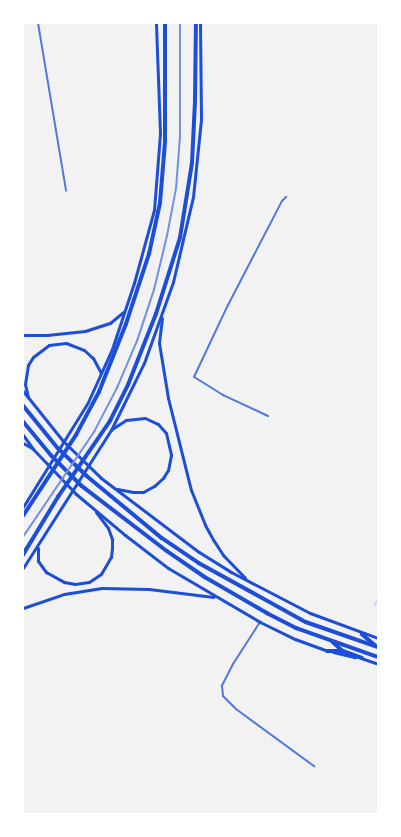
<!DOCTYPE html>
<style>
body{margin:0}
#map{position:relative;width:401px;height:837px;overflow:hidden;background:#f2f2f2;font-family:"PT Sans",sans-serif}
div>[style]{position:absolute}
.stream>*{height:1.5px;margin:-0.75px;padding:0 0.75px;transform-origin:0.75px;border-radius:0.75px;background:#bfd3fe}
.service>*{height:1px;margin:-0.5px;padding:0 0.5px;transform-origin:0.5px;border-radius:0.5px;background:#5277de}
.minor>*{height:2px;margin:-1px;padding:0 1px;transform-origin:1px;border-radius:1px;background:#5277de}
.primary>*{height:3px;margin:-1.5px;padding:0 1.5px;transform-origin:1.5px;border-radius:1.5px;background:#1d4ed8}
.motorway>*{height:3.5px;margin:-1.75px;padding:0 1.75px;transform-origin:1.75px;border-radius:1.75px;background:#1d4ed8}
.rail>*{height:1.5px;margin:-0.75px;padding:0 0.75px;transform-origin:0.75px;border-radius:0.75px;background:#7290e2}
span{translate:-50% -50%;white-space:nowrap;text-align:center;line-height:1.15;-webkit-text-stroke:3px #fff;paint-order:stroke}
.frame{position:absolute;inset:0;border:24px solid #fff;pointer-events:none}
</style>
<div id="map">
<div class="stream">
<div style="left:375px;top:605px;width:6px;rotate:-59deg"></div>
</div>
<div class="service">
<div style="left:23px;top:550px;width:22px;rotate:-56deg"></div>
</div>
<div class="minor">
<div style="left:38px;top:23px;width:170px;rotate:80.5deg"></div>
<div style="left:268px;top:416px;width:50px;rotate:-155deg"></div>
<div style="left:223px;top:395px;width:34px;rotate:-148deg"></div>
<div style="left:194px;top:377px;width:77px;rotate:-64.8deg"></div>
<div style="left:227px;top:307px;width:119px;rotate:-62.6deg"></div>
<div style="left:282px;top:201px;width:6px;rotate:-45deg"></div>
<div style="left:260px;top:622px;width:50px;rotate:122.7deg"></div>
<div style="left:233px;top:664px;width:25px;rotate:117deg"></div>
<div style="left:222px;top:686px;width:10px;rotate:84deg"></div>
<div style="left:223px;top:696px;width:18px;rotate:45deg"></div>
<div style="left:236px;top:709px;width:97px;rotate:36.2deg"></div>
</div>
<div class="primary">
<div style="left:162px;top:318px;width:25px;rotate:97deg"></div>
<div style="left:159px;top:343px;width:56px;rotate:80.7deg"></div>
<div style="left:168px;top:398px;width:95px;rotate:76deg"></div>
<div style="left:191px;top:490px;width:38px;rotate:68deg"></div>
<div style="left:205px;top:525px;width:18px;rotate:61deg"></div>
<div style="left:214px;top:541px;width:17px;rotate:57deg"></div>
<div style="left:223px;top:555px;width:32px;rotate:46deg"></div>
<div style="left:23px;top:335px;width:24px"></div>
<div style="left:47px;top:335px;width:38px;rotate:-6deg"></div>
<div style="left:85px;top:331px;width:26px;rotate:-18deg"></div>
<div style="left:110px;top:323px;width:17px;rotate:-40deg"></div>
<div style="left:23px;top:391px;width:64px;rotate:51.3deg"></div>
<div style="left:63px;top:441px;width:53px;rotate:44.2deg"></div>
<div style="left:101px;top:478px;width:123px;rotate:37.1deg"></div>
<div style="left:199px;top:552px;width:38px;rotate:32deg"></div>
<div style="left:231px;top:572px;width:89px;rotate:27.4deg"></div>
<div style="left:310px;top:613px;width:72px;rotate:20.2deg"></div>
<div style="left:28px;top:397px;width:13px;rotate:-103deg"></div>
<div style="left:25px;top:384px;width:19px;rotate:-81deg"></div>
<div style="left:28px;top:365px;width:9px;rotate:-58deg"></div>
<div style="left:33px;top:357px;width:20px;rotate:-37deg"></div>
<div style="left:49px;top:345px;width:17px;rotate:-7deg"></div>
<div style="left:66px;top:343px;width:19px;rotate:21deg"></div>
<div style="left:84px;top:350px;width:12px;rotate:42deg"></div>
<div style="left:93px;top:358px;width:17px;rotate:62deg"></div>
<div style="left:112px;top:429px;width:17px;rotate:-33deg"></div>
<div style="left:126px;top:420px;width:19px;rotate:-6deg"></div>
<div style="left:145px;top:418px;width:14px;rotate:25deg"></div>
<div style="left:158px;top:424px;width:12px;rotate:48deg"></div>
<div style="left:166px;top:433px;width:23px;rotate:77deg"></div>
<div style="left:171px;top:455px;width:15px;rotate:101deg"></div>
<div style="left:168px;top:470px;width:9px;rotate:122deg"></div>
<div style="left:163px;top:478px;width:12px;rotate:138deg"></div>
<div style="left:154px;top:486px;width:13px;rotate:151deg"></div>
<div style="left:143px;top:492px;width:10px;rotate:180deg"></div>
<div style="left:133px;top:492px;width:16px;rotate:-169deg"></div>
<div style="left:23px;top:435px;width:17px;rotate:54deg"></div>
<div style="left:33px;top:449px;width:62px;rotate:46.3deg"></div>
<div style="left:76px;top:494px;width:64px;rotate:39.9deg"></div>
<div style="left:125px;top:535px;width:54px;rotate:37.5deg"></div>
<div style="left:168px;top:568px;width:107px;rotate:30.4deg"></div>
<div style="left:260px;top:622px;width:39px;rotate:26deg"></div>
<div style="left:295px;top:639px;width:35px;rotate:20deg"></div>
<div style="left:23px;top:443px;width:10px;rotate:29deg"></div>
<div style="left:23px;top:507px;width:123px;rotate:-58.2deg"></div>
<div style="left:88px;top:402px;width:58px;rotate:-65.6deg"></div>
<div style="left:112px;top:349px;width:70px;rotate:-71.6deg"></div>
<div style="left:134px;top:283px;width:76px;rotate:-74.7deg"></div>
<div style="left:154px;top:210px;width:77px;rotate:-85.5deg"></div>
<div style="left:160px;top:133px;width:110px;rotate:-92.1deg"></div>
<div style="left:38px;top:548px;width:13px;rotate:90deg"></div>
<div style="left:38px;top:561px;width:14px;rotate:54deg"></div>
<div style="left:46px;top:572px;width:21px;rotate:29deg"></div>
<div style="left:64px;top:582px;width:11px;rotate:10deg"></div>
<div style="left:75px;top:584px;width:14px;rotate:-8deg"></div>
<div style="left:89px;top:582px;width:14px;rotate:-34deg"></div>
<div style="left:101px;top:574px;width:20px;rotate:-60deg"></div>
<div style="left:111px;top:557px;width:9px;rotate:-84deg"></div>
<div style="left:112px;top:548px;width:9px;rotate:-90deg"></div>
<div style="left:112px;top:539px;width:12px;rotate:-110deg"></div>
<div style="left:108px;top:528px;width:20px;rotate:-127deg"></div>
<div style="left:23px;top:568px;width:164px;rotate:-57.5deg"></div>
<div style="left:111px;top:430px;width:75px;rotate:-63.8deg"></div>
<div style="left:144px;top:363px;width:86px;rotate:-70.3deg"></div>
<div style="left:173px;top:282px;width:87px;rotate:-76.8deg"></div>
<div style="left:193px;top:197px;width:78px;rotate:-84.1deg"></div>
<div style="left:201px;top:119px;width:96px;rotate:-90.6deg"></div>
<div style="left:23px;top:608px;width:43px;rotate:-18.9deg"></div>
<div style="left:64px;top:594px;width:38px;rotate:-9deg"></div>
<div style="left:102px;top:588px;width:47px;rotate:1.2deg"></div>
<div style="left:149px;top:589px;width:65px;rotate:7deg"></div>
<div style="left:333px;top:652px;width:23px;rotate:13deg"></div>
<div style="left:361px;top:658px;width:18px;rotate:19deg"></div>
</div>
<div class="motorway">
<div style="left:23px;top:405px;width:55px;rotate:50.9deg"></div>
<div style="left:58px;top:448px;width:40px;rotate:44deg"></div>
<div style="left:87px;top:476px;width:97px;rotate:39.6deg"></div>
<div style="left:162px;top:538px;width:45px;rotate:34deg"></div>
<div style="left:199px;top:563px;width:122px;rotate:28.9deg"></div>
<div style="left:306px;top:622px;width:76px;rotate:19.1deg"></div>
<div style="left:23px;top:421px;width:45px;rotate:50.4deg"></div>
<div style="left:52px;top:456px;width:42px;rotate:45deg"></div>
<div style="left:82px;top:486px;width:107px;rotate:37.4deg"></div>
<div style="left:167px;top:551px;width:46px;rotate:34.4deg"></div>
<div style="left:205px;top:577px;width:72px;rotate:30.1deg"></div>
<div style="left:267px;top:613px;width:33px;rotate:27deg"></div>
<div style="left:296px;top:628px;width:87px;rotate:19.5deg"></div>
<div style="left:23px;top:516px;width:97px;rotate:-56.8deg"></div>
<div style="left:76px;top:435px;width:49px;rotate:-61.9deg"></div>
<div style="left:99px;top:392px;width:73px;rotate:-68.3deg"></div>
<div style="left:126px;top:324px;width:74px;rotate:-71.8deg"></div>
<div style="left:149px;top:254px;width:52px;rotate:-77.8deg"></div>
<div style="left:160px;top:203px;width:61px;rotate:-85.3deg"></div>
<div style="left:165px;top:142px;width:119px;rotate:-90deg"></div>
<div style="left:23px;top:555px;width:68px;rotate:-58.9deg"></div>
<div style="left:58px;top:497px;width:92px;rotate:-55.6deg"></div>
<div style="left:110px;top:421px;width:40px;rotate:-63.4deg"></div>
<div style="left:128px;top:385px;width:76px;rotate:-68.5deg"></div>
<div style="left:156px;top:314px;width:80px;rotate:-72.5deg"></div>
<div style="left:180px;top:238px;width:76px;rotate:-80.9deg"></div>
<div style="left:192px;top:163px;width:62px;rotate:-87.2deg"></div>
<div style="left:195px;top:101px;width:78px;rotate:-89.3deg"></div>
<div style="left:362px;top:634px;width:17px;rotate:40deg"></div>
<div style="left:333px;top:642px;width:13px;rotate:42deg"></div>
<div style="left:343px;top:651px;width:20px;rotate:20deg"></div>
<div style="left:327px;top:651px;width:15px"></div>
</div>
<div class="rail">
<div style="left:23px;top:537px;width:127px;rotate:-55.9deg"></div>
<div style="left:94px;top:432px;width:50px;rotate:-62.4deg"></div>
<div style="left:117px;top:388px;width:51px;rotate:-66.9deg"></div>
<div style="left:137px;top:341px;width:54px;rotate:-71.6deg"></div>
<div style="left:154px;top:290px;width:56px;rotate:-76.5deg"></div>
<div style="left:167px;top:236px;width:48px;rotate:-79.2deg"></div>
<div style="left:176px;top:189px;width:52px;rotate:-85.6deg"></div>
<div style="left:180px;top:137px;width:114px;rotate:-90deg"></div>
</div>
<div class="frame"></div>
</div>
